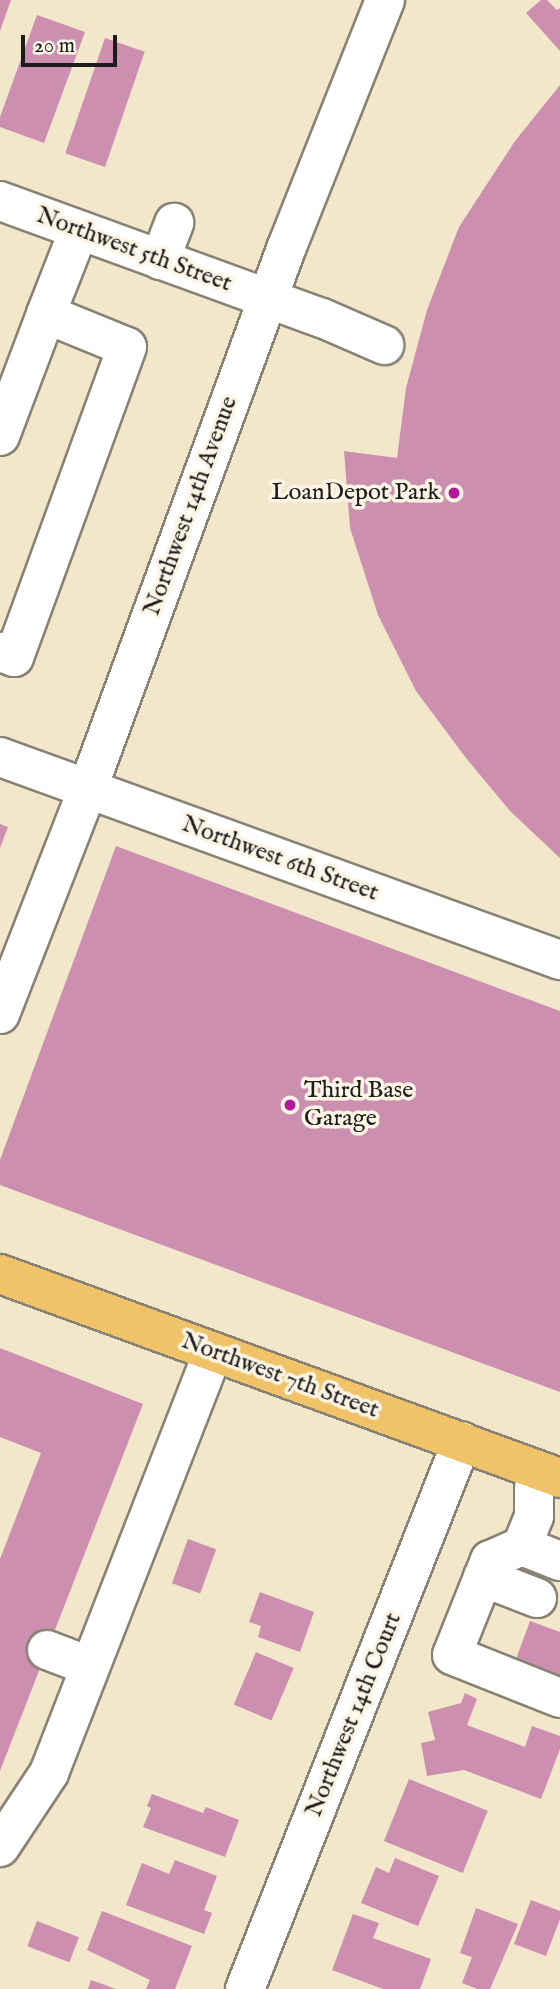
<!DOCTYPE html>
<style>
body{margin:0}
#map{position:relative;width:560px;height:1989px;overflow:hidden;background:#f2e7cb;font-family:"IM FELL English",serif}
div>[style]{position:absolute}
.building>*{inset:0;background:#cd8faf;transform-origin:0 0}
.roads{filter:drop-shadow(2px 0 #878274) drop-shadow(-2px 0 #878274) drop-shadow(0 2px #878274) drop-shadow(0 -2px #878274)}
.minor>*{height:38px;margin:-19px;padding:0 19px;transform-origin:19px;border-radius:19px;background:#fff}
.major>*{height:38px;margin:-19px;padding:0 19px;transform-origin:19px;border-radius:19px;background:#f1c369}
.dots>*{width:19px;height:19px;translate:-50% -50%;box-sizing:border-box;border:4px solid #fcf5e5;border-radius:50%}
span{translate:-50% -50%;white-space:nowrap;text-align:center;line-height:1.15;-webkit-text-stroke:7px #fcf5e5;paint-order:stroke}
.street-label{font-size:24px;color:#1c1c1c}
.poi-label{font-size:24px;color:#1c1c1c}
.right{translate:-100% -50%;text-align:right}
.left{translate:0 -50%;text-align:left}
.scale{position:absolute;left:21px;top:35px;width:96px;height:32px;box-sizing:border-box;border:4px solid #1c1c1c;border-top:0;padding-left:9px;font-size:21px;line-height:24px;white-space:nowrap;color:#1c1c1c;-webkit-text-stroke:5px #fcf5e5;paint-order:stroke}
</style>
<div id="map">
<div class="building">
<div style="clip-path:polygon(0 0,11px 0,0 31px)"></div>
<div style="clip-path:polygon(541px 0,547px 0,557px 10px,560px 8px,560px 51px,526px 13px)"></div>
<div style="clip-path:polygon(37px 15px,85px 32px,44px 143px,0 127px,0 117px)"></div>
<div style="left:105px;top:38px;width:42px;height:122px;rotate:19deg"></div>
<div style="clip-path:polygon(560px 85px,560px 858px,510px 811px,466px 758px,416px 691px,378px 615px,350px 528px,344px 451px,397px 458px,406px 388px,427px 310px,459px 227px,515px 141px)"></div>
<div style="clip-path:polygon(0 824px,8px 827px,0 848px)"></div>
<div style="clip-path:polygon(116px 846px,560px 1011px,560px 1392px,0 1185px,0 1160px)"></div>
<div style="clip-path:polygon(0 1348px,143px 1404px,0 1771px,0 1559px,41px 1453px,0 1437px)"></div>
<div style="left:188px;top:1539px;width:30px;height:47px;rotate:20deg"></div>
<div style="clip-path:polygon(260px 1592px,314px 1612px,300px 1652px,258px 1637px,261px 1626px,249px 1622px)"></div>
<div style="clip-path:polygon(530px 1621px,560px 1632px,560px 1676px,516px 1659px)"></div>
<div style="left:256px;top:1652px;width:41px;height:57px;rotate:23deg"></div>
<div style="clip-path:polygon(465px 1693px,477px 1699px,467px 1725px,525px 1747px,532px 1726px,560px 1736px,560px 1749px,541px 1799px,464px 1770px,427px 1776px,421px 1743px,435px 1740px,428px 1712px,461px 1703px)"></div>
<div style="left:409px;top:1779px;width:85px;height:67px;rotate:22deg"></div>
<div style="clip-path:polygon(152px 1794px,203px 1813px,206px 1807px,239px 1820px,225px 1857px,143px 1827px,151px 1808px,147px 1806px)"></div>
<div style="clip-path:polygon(395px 1858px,439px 1876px,418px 1926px,361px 1903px,376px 1867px,389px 1873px)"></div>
<div style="clip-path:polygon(175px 1860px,217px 1876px,204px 1910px,212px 1913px,204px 1934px,126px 1905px,142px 1863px,169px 1874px)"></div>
<div style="clip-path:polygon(531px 1900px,560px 1911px,560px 1919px,546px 1956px,514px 1944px)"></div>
<div style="clip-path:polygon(476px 1908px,518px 1924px,490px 1989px,477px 1989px,462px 1983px,472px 1957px,460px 1953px)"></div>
<div style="clip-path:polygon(102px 1911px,192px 1946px,175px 1989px,146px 1989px,150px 1980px,87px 1950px)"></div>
<div style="clip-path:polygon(353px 1914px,379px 1923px,373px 1938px,431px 1959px,420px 1989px,383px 1989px,332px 1970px)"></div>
<div style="left:37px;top:1921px;width:45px;height:27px;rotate:21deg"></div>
<div style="clip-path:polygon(91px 1980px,116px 1989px,88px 1989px)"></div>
</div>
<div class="roads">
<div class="minor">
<div style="left:0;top:201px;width:343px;rotate:20deg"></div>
<div style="left:322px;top:318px;width:68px;rotate:23.5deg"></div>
<div style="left:160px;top:260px;width:40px;rotate:-69deg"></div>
<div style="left:46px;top:314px;width:90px;rotate:-68.6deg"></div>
<div style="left:0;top:436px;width:130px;rotate:-69.3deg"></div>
<div style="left:46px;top:314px;width:87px;rotate:22.2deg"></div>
<div style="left:127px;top:347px;width:330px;rotate:110deg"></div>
<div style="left:14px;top:657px;width:15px;rotate:-160deg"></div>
<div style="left:0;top:757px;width:596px;rotate:19.93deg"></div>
<div style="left:0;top:1014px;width:243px;rotate:-68.7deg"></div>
<div style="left:88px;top:788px;width:574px;rotate:-69.83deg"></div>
<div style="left:286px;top:249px;width:268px;rotate:-68.3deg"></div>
<div style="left:522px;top:1546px;width:32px;rotate:-68deg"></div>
<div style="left:534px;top:1516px;width:28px;rotate:-90deg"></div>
<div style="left:560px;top:1561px;width:41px;rotate:-158.5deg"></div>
<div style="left:522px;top:1546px;width:35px;rotate:156deg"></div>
<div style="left:490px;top:1560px;width:102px;rotate:111.8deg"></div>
<div style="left:452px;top:1655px;width:116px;rotate:21.7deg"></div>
<div style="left:483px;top:1577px;width:58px;rotate:21.3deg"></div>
<div style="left:47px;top:1650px;width:45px;rotate:20.9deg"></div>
<div style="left:0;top:1847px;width:89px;rotate:-56.5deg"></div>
<div style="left:49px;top:1773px;width:452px;rotate:-68.7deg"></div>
<div style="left:245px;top:1989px;width:589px;rotate:-68.4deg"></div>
</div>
<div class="major">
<div style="left:0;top:1274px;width:596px;rotate:20.02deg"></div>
</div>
</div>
<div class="dots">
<div style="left:454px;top:493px;background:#b5179e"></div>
<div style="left:290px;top:1105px;background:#b5179e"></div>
</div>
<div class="street-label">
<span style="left:134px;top:250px;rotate:20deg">Northwest 5th Street</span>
<span style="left:191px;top:506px;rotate:-70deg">Northwest 14th Avenue</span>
<span style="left:280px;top:859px;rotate:20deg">Northwest 6th Street</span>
<span style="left:280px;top:1376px;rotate:20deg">Northwest 7th Street</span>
<span style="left:354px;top:1715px;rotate:-68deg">Northwest 14th Court</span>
</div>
<div class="poi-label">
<span class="right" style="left:440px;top:493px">LoanDepot Park</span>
<span class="left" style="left:304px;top:1105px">Third Base<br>Garage</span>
</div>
<div class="scale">20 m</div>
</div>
